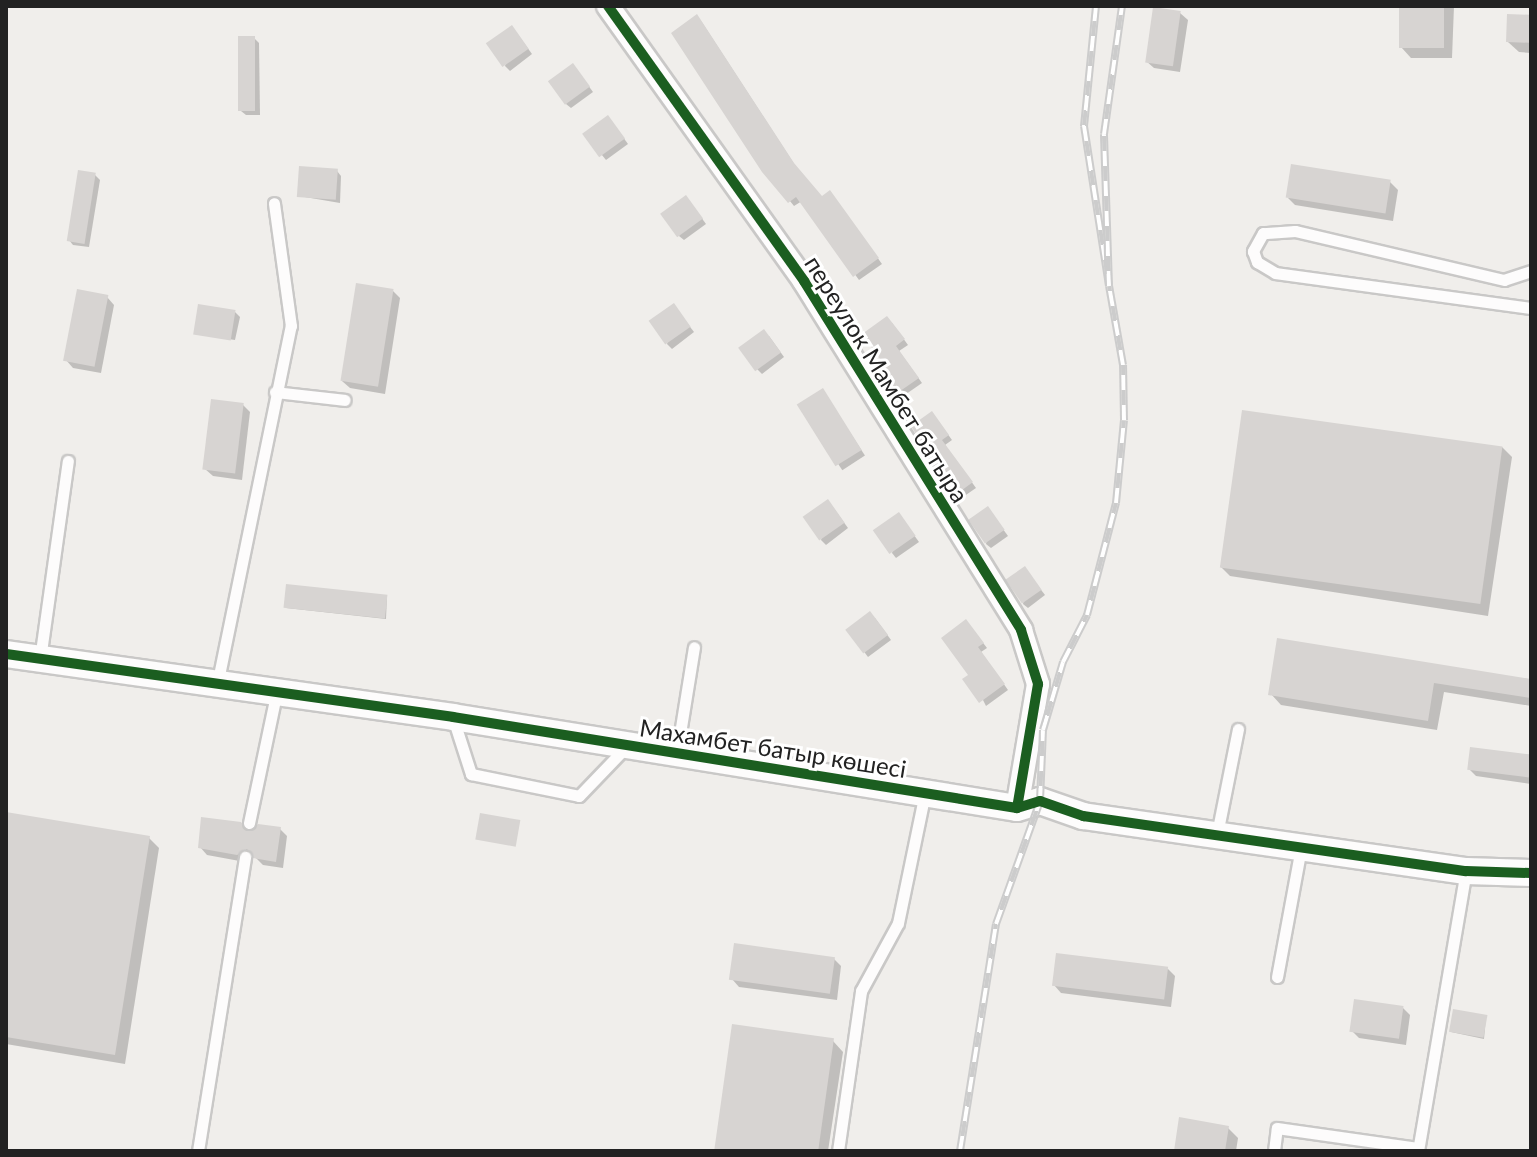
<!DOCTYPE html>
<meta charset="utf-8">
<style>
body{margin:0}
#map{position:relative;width:1537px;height:1157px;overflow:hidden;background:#f0eeeb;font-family:Lato,sans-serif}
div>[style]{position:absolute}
.shadow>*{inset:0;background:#0003;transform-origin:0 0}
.building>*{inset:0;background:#d7d4d2;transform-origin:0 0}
.roads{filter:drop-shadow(2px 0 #c9c8c7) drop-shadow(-2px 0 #c9c8c7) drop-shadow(0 2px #c9c8c7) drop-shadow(0 -2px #c9c8c7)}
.service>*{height:11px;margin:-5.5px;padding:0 5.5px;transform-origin:5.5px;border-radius:5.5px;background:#fdfcfc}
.minor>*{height:22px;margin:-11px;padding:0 11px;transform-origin:11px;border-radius:11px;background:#fdfcfc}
.tertiary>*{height:26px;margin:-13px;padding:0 13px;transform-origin:13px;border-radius:13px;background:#fdfcfc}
.rail>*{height:8px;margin-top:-4px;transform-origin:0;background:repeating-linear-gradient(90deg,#fff 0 15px,#ccc 0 30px);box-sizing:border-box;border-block:2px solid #ccc}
.cycleway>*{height:10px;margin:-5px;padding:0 5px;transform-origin:5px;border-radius:5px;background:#1b5e20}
span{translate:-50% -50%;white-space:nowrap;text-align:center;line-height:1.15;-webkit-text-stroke:6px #fff;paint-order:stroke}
.street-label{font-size:24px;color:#222}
.frame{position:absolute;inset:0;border:8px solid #222;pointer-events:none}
</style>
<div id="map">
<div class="shadow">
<div style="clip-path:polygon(1401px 6px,1454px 6px,1452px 58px,1411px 58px,1401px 47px)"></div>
<div style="clip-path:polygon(1180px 13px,1188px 20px,1180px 72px,1154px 68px,1146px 61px)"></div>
<div style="clip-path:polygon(1531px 17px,1531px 53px,1519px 52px,1508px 42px)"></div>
<div style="clip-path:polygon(701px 21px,798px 170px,822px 198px,834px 197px,882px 264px,859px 280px,802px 201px,794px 206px,747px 148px)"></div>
<div style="clip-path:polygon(516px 32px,532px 54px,510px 71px,505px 66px)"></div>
<div style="clip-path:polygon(254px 38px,259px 43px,260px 115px,246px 115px,241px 111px)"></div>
<div style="clip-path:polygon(577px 70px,593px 92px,571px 108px,566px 104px)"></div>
<div style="clip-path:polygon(612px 122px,628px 144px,606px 160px,585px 134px)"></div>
<div style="clip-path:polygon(337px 171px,341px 176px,340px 203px,299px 196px)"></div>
<div style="clip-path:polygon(95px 175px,100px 180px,89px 247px,73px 245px,69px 240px)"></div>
<div style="clip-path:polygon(1390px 182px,1398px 190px,1393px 221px,1295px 205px,1288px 198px)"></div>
<div style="clip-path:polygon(690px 202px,706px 224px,684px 240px,679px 236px)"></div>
<div style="clip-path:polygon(393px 291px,400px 298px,385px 394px,350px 388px,342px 381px)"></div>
<div style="clip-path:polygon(107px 297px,114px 305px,101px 373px,73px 368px,66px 360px)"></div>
<div style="clip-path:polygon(678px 311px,694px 332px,672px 349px,667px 344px)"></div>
<div style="clip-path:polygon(235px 312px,240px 317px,235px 340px,195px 334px)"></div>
<div style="clip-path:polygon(892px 323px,908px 345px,899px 351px,922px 383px,899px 399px,880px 372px,888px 366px)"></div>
<div style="clip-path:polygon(769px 336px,784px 357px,762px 374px,757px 369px)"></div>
<div style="left:823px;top:391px;width:77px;height:27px;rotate:57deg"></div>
<div style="clip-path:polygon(243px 405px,250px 412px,242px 480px,213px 476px,205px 469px)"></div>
<div style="clip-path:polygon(936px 418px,952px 440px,945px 445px,976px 488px,960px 499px,914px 427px)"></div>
<div style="clip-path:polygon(1502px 447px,1512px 457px,1488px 616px,1230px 576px,1220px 566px)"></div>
<div style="clip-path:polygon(832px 506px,848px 528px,826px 545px,821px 540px)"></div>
<div style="clip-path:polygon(992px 514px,1008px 536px,991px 548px,986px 544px)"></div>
<div style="clip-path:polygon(903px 520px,919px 542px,896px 558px,892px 553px)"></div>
<div style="clip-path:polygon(1029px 574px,1045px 595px,1028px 608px,1023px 604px)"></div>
<div style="clip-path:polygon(387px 596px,386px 619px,286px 608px)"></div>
<div style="clip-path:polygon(875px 618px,891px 640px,868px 657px,848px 630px)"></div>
<div style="clip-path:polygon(971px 627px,987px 648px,981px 652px,1008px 690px,986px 706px,971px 676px)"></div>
<div style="clip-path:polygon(1279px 641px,1531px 681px,1531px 706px,1444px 692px,1437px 730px,1281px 705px,1271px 694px)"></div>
<div style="clip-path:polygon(1531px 757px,1531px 784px,1476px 776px,1469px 769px)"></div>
<div style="clip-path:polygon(6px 814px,149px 838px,159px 848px,125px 1064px,6px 1044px)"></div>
<div style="clip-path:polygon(280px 829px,287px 836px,283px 868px,263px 865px,254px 856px,245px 862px,207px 855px,200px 847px)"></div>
<div style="clip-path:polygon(834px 959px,841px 966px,837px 1000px,739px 987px,732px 979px)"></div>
<div style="clip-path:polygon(1168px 969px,1175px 976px,1171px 1007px,1061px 993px,1054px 985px)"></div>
<div style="clip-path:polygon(1403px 1008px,1410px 1015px,1406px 1045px,1359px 1038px,1352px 1031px)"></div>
<div style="clip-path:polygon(1486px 1017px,1484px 1039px,1451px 1032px)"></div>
<div style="clip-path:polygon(833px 1041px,843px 1052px,828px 1151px,715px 1151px)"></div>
<div style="clip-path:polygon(1228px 1128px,1238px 1138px,1236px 1151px,1176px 1151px)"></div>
</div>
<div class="building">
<div style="left:1399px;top:6px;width:45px;height:42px"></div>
<div style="left:1153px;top:7px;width:28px;height:56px;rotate:8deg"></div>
<div style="clip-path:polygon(697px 14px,794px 163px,822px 196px,830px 190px,879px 258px,853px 277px,796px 197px,788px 203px,762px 172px,671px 33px)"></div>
<div style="left:1507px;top:14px;width:24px;height:28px;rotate:2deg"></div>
<div style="left:512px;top:25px;width:29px;height:32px;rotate:55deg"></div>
<div style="left:238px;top:36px;width:17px;height:75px"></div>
<div style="left:573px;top:63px;width:29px;height:31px;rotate:54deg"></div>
<div style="left:608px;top:115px;width:29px;height:32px;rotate:54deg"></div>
<div style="left:1291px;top:164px;width:101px;height:34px;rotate:9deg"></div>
<div style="left:299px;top:166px;width:39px;height:31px;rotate:4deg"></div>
<div style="left:78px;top:170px;width:18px;height:72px;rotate:9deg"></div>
<div style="left:686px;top:195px;width:29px;height:32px;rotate:54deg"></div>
<div style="left:356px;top:283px;width:38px;height:99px;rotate:9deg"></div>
<div style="left:77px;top:289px;width:32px;height:73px;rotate:11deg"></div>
<div style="left:674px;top:303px;width:29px;height:31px;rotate:55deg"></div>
<div style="left:198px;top:304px;width:38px;height:31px;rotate:9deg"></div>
<div style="clip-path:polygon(887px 316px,905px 339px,896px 346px,919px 378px,893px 396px,877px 372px,885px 366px,862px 334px)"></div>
<div style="left:764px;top:329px;width:29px;height:32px;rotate:54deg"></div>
<div style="left:823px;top:388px;width:73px;height:31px;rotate:58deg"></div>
<div style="left:211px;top:399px;width:33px;height:71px;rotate:7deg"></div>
<div style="left:1242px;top:410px;width:263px;height:159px;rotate:8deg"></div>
<div style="clip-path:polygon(932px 411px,949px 435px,942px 440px,973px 482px,954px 496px,911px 426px)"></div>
<div style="left:828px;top:499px;width:29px;height:31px;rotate:55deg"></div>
<div style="left:988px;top:506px;width:29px;height:24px;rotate:55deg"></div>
<div style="left:899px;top:512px;width:29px;height:32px;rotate:55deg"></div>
<div style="left:1025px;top:566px;width:29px;height:24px;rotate:55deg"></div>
<div style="left:286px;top:584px;width:102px;height:24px;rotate:6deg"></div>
<div style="left:870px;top:611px;width:30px;height:31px;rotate:53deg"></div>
<div style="clip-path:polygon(966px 619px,984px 643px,978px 647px,1005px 684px,979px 703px,962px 679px,968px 675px,941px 638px)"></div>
<div style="clip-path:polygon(1277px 638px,1531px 679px,1531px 698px,1434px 683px,1428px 721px,1268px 695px)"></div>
<div style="left:1470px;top:747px;width:62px;height:23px;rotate:7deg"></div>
<div style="clip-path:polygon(6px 812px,150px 836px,115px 1055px,6px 1037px)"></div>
<div style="left:480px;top:813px;width:41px;height:27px;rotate:10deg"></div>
<div style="clip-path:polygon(201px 817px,241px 822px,248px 831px,258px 824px,281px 827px,276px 862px,253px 858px,247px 849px,237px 855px,198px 848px)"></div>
<div style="left:734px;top:943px;width:102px;height:37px;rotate:8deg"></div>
<div style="left:1056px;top:953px;width:113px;height:33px;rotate:7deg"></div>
<div style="left:1354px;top:999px;width:50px;height:33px;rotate:8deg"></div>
<div style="left:1453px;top:1009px;width:35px;height:23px;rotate:10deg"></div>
<div style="left:732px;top:1024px;width:103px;height:128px;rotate:8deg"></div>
<div style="clip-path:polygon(1179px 1117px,1229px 1126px,1225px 1151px,1174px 1151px)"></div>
</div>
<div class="roads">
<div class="service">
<div style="left:1531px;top:271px;width:28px;rotate:162deg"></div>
<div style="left:1504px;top:280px;width:215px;rotate:-166.8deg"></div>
<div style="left:1295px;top:231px;width:32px;rotate:176deg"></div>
<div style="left:1263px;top:233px;width:21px;rotate:119deg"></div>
<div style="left:1253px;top:251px;width:12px;rotate:70deg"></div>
<div style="left:1257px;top:262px;width:21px;rotate:31deg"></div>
<div style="left:1275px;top:273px;width:258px;rotate:7.8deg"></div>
<div style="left:275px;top:392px;width:70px;rotate:6.5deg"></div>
<div style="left:40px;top:659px;width:200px;rotate:-82deg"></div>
<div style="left:217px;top:685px;width:367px;rotate:-78.4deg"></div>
<div style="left:291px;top:326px;width:124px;rotate:-97.9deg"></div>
<div style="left:453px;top:718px;width:59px;rotate:72.2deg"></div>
<div style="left:471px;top:774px;width:110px;rotate:11.5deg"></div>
<div style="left:579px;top:796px;width:69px;rotate:-46.2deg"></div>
<div style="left:677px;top:752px;width:106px;rotate:-80.8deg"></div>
<div style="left:249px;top:823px;width:131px;rotate:-78.1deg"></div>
<div style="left:1217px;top:834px;width:107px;rotate:-78.7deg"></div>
<div style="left:1277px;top:977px;width:131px;rotate:-79.5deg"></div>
<div style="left:198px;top:1151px;width:298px;rotate:-80.9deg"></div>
<div style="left:838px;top:1151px;width:162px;rotate:-81.8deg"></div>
<div style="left:861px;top:991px;width:77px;rotate:-61.4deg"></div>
<div style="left:898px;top:923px;width:133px;rotate:-78.3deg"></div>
<div style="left:1274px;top:1151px;width:23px;rotate:-83deg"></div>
<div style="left:1277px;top:1128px;width:142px;rotate:8.1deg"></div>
<div style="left:1418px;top:1151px;width:284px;rotate:-80.3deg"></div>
</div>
<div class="minor">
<div style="left:608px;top:6px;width:338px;rotate:54.5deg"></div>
<div style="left:804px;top:281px;width:411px;rotate:58.1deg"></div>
<div style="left:1021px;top:630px;width:57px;rotate:72.5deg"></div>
<div style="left:1038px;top:684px;width:126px;rotate:99.6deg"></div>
</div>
<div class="tertiary">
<div style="left:6px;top:654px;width:451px;rotate:8deg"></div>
<div style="left:453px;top:717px;width:571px;rotate:9.17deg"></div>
<div style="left:1017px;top:808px;width:24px;rotate:-17deg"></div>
<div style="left:1040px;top:801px;width:46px;rotate:19.2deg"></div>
<div style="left:1083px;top:816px;width:387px;rotate:8.2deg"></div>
<div style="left:1466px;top:871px;width:65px;rotate:1.8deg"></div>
</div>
</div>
<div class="rail">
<div style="left:1096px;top:6px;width:121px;rotate:95.7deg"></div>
<div style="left:1084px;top:126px;width:162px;rotate:81.1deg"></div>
<div style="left:1109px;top:286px;width:152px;rotate:-91.9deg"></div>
<div style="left:1104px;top:134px;width:129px;rotate:-82deg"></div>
<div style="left:960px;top:1151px;width:230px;rotate:-81deg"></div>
<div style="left:996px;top:924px;width:131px;rotate:-70.3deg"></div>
<div style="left:1040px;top:801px;width:71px;rotate:-87.6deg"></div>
<div style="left:1043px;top:730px;width:71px;rotate:-73.6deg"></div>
<div style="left:1063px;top:662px;width:53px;rotate:-62.9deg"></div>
<div style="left:1087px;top:615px;width:116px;rotate:-75.5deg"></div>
<div style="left:1116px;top:503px;width:83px;rotate:-84.5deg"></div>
<div style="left:1124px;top:420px;width:55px;rotate:-91deg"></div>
<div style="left:1123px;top:365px;width:80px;rotate:-100deg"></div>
</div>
<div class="cycleway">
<div style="left:608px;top:6px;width:338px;rotate:54.5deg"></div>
<div style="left:804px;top:281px;width:411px;rotate:58.1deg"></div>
<div style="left:1021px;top:630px;width:57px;rotate:72.5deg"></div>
<div style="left:1038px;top:684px;width:126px;rotate:99.6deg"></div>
<div style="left:6px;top:654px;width:451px;rotate:8deg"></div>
<div style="left:453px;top:717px;width:571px;rotate:9.17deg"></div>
<div style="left:1017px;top:808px;width:24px;rotate:-17deg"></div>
<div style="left:1040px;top:801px;width:46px;rotate:19.2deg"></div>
<div style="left:1083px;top:816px;width:387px;rotate:8.2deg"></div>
<div style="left:1466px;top:871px;width:65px;rotate:1.8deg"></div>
</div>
<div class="street-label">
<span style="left:887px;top:379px;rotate:58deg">переулок Мамбет батыра</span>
<span style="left:773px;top:748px;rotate:9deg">Махамбет батыр көшесі</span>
</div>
<div class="frame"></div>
</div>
